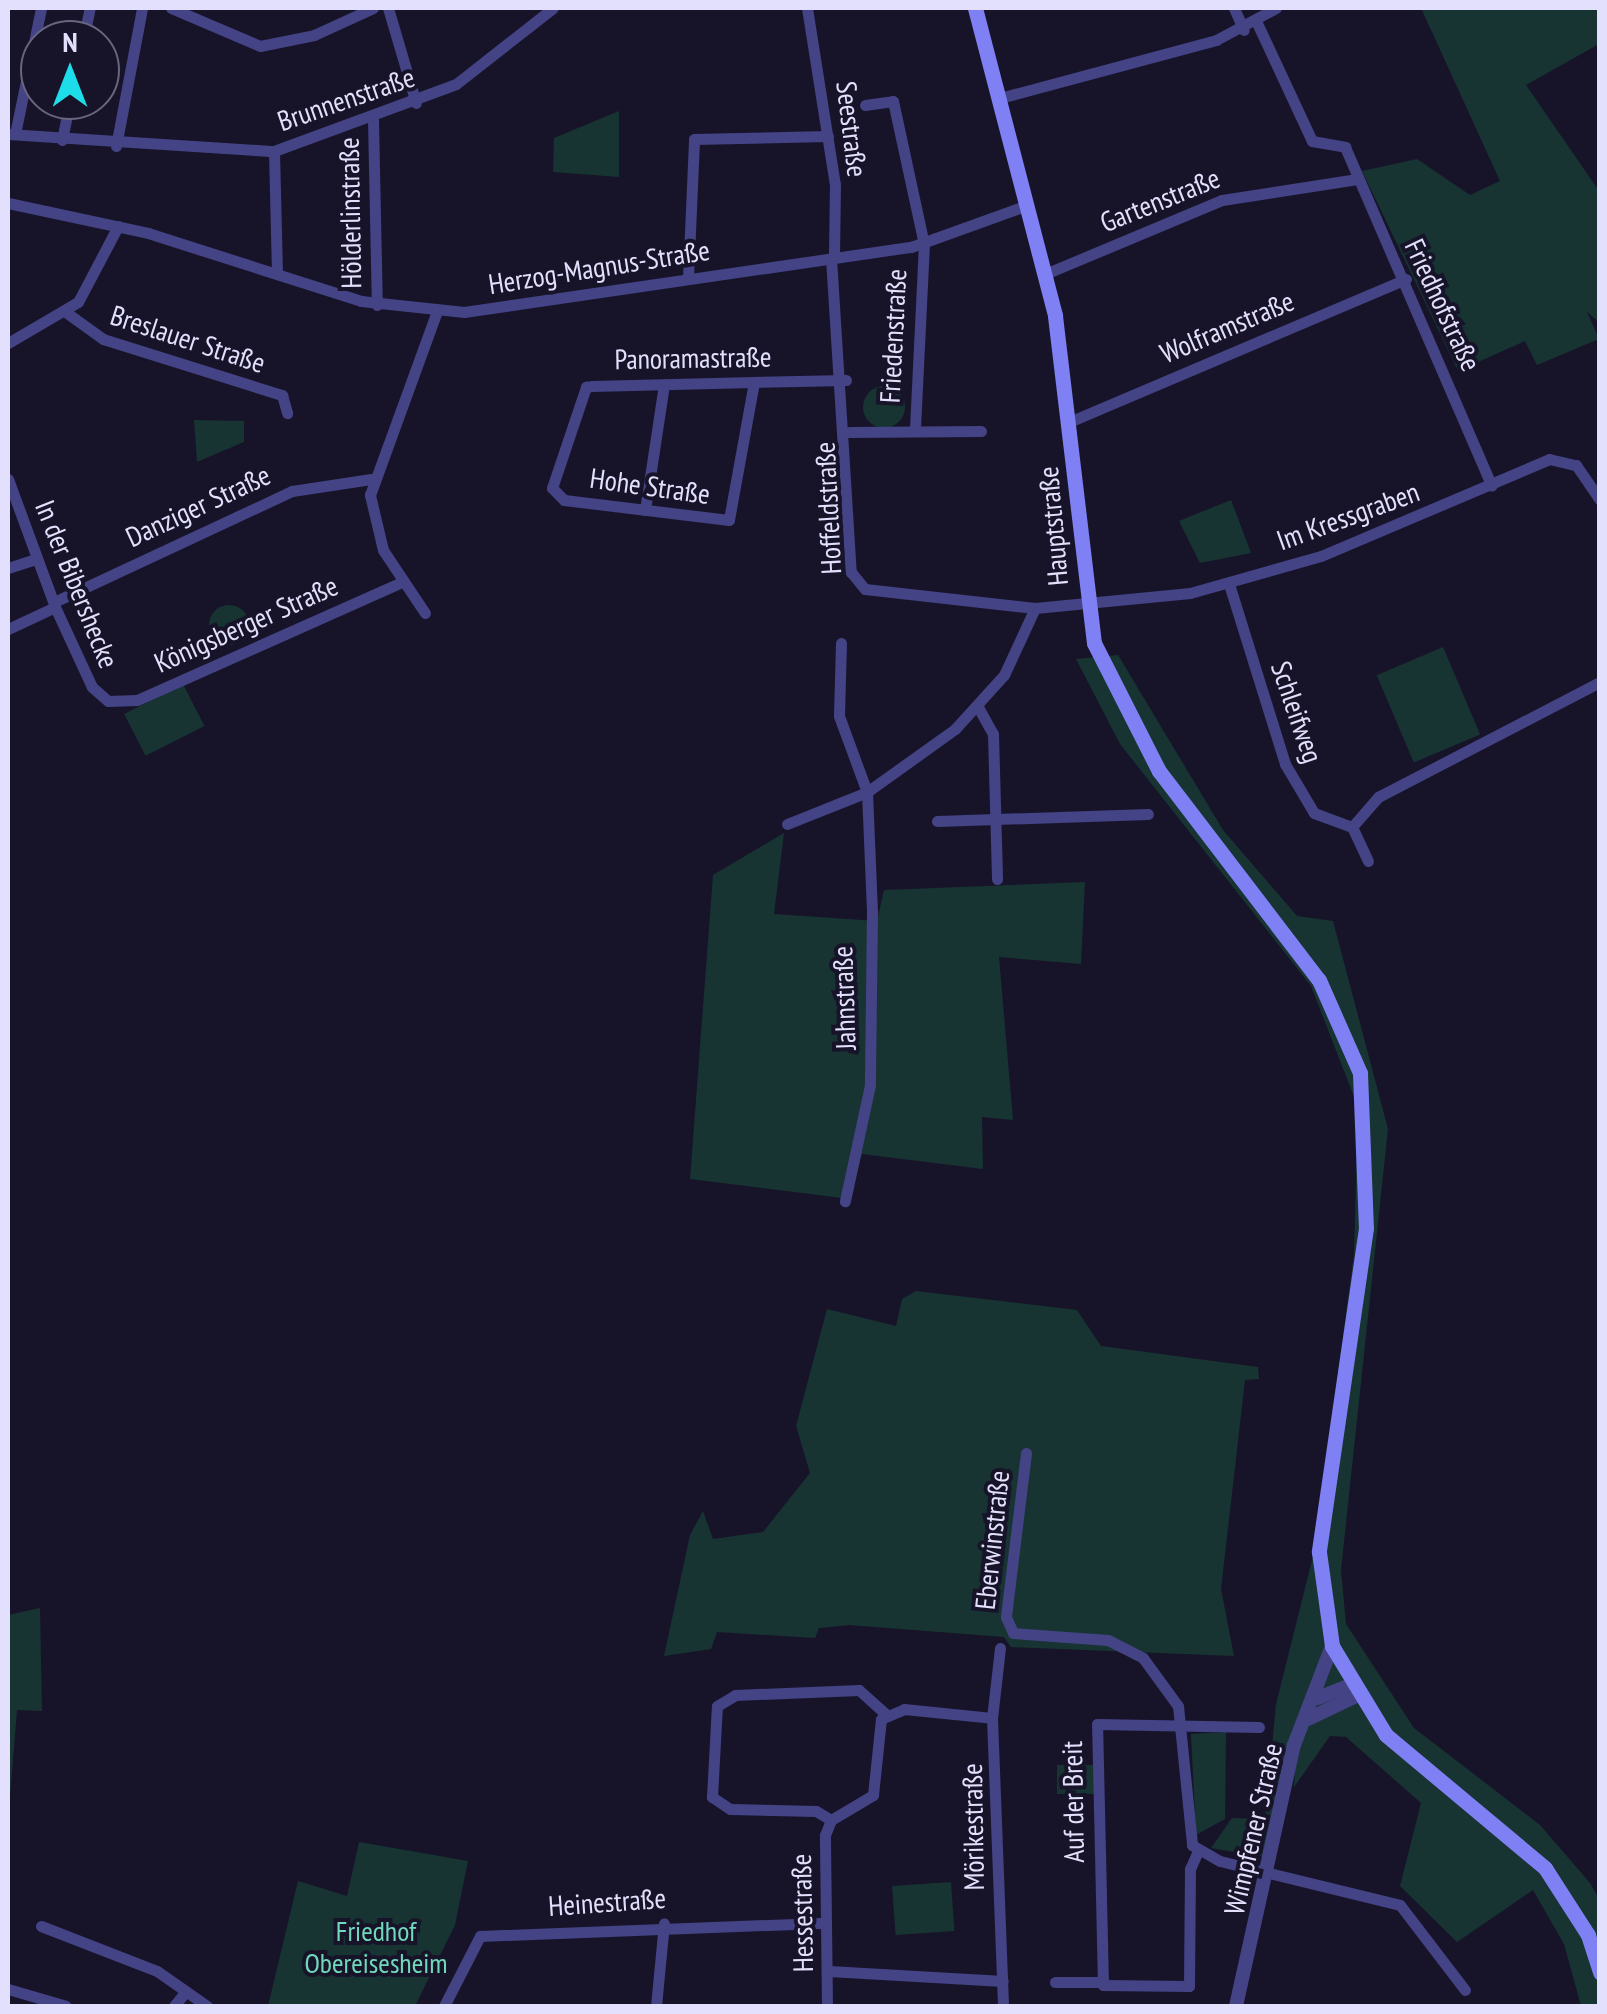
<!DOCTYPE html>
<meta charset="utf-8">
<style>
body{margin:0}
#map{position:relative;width:1607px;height:2014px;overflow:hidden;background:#17142a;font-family:"PT Sans Narrow",sans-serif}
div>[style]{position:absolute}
.green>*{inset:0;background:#173432;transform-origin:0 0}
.round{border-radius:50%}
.minor>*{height:11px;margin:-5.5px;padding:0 5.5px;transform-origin:5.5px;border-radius:5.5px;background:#444385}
.tertiary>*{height:14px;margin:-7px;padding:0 7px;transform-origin:7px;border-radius:7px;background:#444385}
.secondary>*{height:15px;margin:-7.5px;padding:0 7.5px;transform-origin:7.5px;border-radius:7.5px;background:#7f80f4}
span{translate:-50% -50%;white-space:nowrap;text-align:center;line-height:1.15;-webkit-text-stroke:8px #17142a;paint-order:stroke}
.street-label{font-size:28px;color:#e2e0fc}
.park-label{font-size:28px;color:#70d8bb}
.frame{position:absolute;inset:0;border:10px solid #e2e0fc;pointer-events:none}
.north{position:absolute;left:20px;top:20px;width:100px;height:100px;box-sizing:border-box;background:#17142a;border:2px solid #68667e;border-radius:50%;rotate:0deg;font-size:28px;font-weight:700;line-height:40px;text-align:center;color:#e2e0fc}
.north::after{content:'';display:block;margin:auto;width:35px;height:45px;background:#1dddeb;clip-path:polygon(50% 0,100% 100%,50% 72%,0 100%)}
</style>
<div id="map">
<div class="green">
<div style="clip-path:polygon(1421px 8px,1599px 8px,1599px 44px,1526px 85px,1599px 191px,1599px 322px,1587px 312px,1599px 339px,1537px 365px,1525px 341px,1458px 371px,1362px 171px,1417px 159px,1470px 195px,1500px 181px)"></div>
<div style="clip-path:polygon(619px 111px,619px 177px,553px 172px,554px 138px)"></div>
<div class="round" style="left:863px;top:386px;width:42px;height:42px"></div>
<div style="clip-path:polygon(194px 420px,244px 421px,244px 442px,197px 462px)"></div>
<div style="clip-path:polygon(1231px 500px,1251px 553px,1200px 563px,1179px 521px)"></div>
<div class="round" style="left:209px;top:605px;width:40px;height:40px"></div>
<div style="left:1443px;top:647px;width:95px;height:72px;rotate:67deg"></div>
<div style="clip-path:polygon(1118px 655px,1223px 830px,1297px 916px,1333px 921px,1388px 1129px,1341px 1570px,1346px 1624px,1414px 1728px,1540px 1825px,1590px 1883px,1599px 1899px,1599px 2006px,1581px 2006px,1564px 1944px,1533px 1890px,1457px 1942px,1400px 1886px,1421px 1803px,1346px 1737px,1330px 1736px,1294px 1787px,1297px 1721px,1263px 1857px,1211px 1848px,1232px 1818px,1265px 1819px,1276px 1704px,1314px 1552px,1354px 1254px,1358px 1107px,1311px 986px,1120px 744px,1076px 659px)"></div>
<div style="left:183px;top:684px;width:47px;height:66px;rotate:63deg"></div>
<div style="clip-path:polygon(784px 833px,774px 914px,877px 921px,884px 890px,1085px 882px,1081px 964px,999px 957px,1013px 1120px,982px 1117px,983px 1169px,862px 1154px,850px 1199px,690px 1179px,713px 875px)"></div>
<div style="clip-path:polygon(916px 1291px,1077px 1310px,1101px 1346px,1258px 1367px,1259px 1379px,1245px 1380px,1221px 1589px,1234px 1656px,1011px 1647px,1004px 1637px,849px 1625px,819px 1628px,815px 1638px,717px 1632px,711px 1649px,664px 1656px,690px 1535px,703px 1511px,713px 1539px,763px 1532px,810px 1473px,796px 1426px,827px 1309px,896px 1326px,902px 1299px)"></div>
<div style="clip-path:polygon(40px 1608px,42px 1711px,17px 1710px,8px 1820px,8px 1615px)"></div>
<div style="clip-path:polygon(1226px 1732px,1225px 1819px,1196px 1835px,1191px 1734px)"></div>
<div style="left:1057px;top:1765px;width:38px;height:29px"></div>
<div style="clip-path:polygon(359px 1842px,468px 1861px,455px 1925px,415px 2006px,268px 2006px,298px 1881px,347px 1896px)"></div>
<div style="left:951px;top:1882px;width:49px;height:59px;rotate:86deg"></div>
</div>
<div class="minor">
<div style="left:171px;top:8px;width:97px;rotate:23.1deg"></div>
<div style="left:260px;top:46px;width:55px;rotate:-11.5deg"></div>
<div style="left:314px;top:35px;width:65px;rotate:-24.6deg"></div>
<div style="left:388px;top:8px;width:99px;rotate:73.6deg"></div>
<div style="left:807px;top:8px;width:178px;rotate:81deg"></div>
<div style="left:835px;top:184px;width:74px;rotate:90.8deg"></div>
<div style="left:1234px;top:8px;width:24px;rotate:66deg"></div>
<div style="left:1257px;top:23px;width:130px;rotate:65deg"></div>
<div style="left:1312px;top:141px;width:34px;rotate:10deg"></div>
<div style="left:1345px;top:147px;width:369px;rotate:66.6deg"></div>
<div style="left:83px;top:40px;width:33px;rotate:-78deg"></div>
<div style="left:1000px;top:98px;width:224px;rotate:-15deg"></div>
<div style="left:1216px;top:40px;width:68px;rotate:-28.1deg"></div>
<div style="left:865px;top:105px;width:28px;rotate:-8deg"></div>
<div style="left:893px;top:101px;width:146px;rotate:77.8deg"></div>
<div style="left:924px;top:244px;width:186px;rotate:92.8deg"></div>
<div style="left:373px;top:120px;width:185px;rotate:88.8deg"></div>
<div style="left:8px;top:134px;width:267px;rotate:3.7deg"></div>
<div style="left:274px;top:151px;width:194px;rotate:-20.2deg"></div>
<div style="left:456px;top:84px;width:123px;rotate:-38.1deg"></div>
<div style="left:15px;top:134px;width:129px;rotate:-78.3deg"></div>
<div style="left:62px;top:140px;width:41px;rotate:-78.7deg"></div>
<div style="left:116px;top:146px;width:140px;rotate:-79.3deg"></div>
<div style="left:274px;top:151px;width:123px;rotate:88.6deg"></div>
<div style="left:8px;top:203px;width:143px;rotate:12.1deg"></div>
<div style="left:148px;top:233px;width:224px;rotate:17.7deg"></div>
<div style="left:361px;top:301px;width:104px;rotate:6.1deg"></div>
<div style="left:464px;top:312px;width:452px;rotate:-8.3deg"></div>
<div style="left:911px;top:247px;width:121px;rotate:-19.8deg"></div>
<div style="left:831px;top:258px;width:315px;rotate:86.4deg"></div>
<div style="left:851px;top:572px;width:22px;rotate:51deg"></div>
<div style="left:865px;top:589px;width:171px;rotate:6.4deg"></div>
<div style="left:1035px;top:608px;width:156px;rotate:-5.5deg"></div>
<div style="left:1190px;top:593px;width:136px;rotate:-15.8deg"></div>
<div style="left:1321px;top:556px;width:248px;rotate:-23deg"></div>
<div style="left:1549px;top:459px;width:28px;rotate:13deg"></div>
<div style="left:1576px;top:465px;width:42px;rotate:55.6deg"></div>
<div style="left:1045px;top:274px;width:192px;rotate:-22.7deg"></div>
<div style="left:1222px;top:200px;width:137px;rotate:-8.8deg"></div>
<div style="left:688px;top:278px;width:139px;rotate:-87.5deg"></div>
<div style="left:694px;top:139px;width:134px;rotate:-1.3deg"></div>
<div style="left:67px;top:313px;width:44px;rotate:35.8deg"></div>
<div style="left:103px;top:339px;width:188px;rotate:17.4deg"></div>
<div style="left:282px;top:395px;width:19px;rotate:74deg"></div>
<div style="left:8px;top:343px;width:81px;rotate:-30.4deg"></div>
<div style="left:78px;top:302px;width:86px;rotate:-62.2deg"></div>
<div style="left:754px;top:382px;width:140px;rotate:100.3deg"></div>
<div style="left:729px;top:520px;width:166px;rotate:-173.1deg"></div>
<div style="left:564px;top:500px;width:17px;rotate:-135deg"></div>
<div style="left:552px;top:488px;width:107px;rotate:-71.4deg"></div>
<div style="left:586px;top:387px;width:6px;rotate:-9deg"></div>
<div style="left:592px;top:386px;width:162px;rotate:-1.4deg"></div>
<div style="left:754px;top:382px;width:92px;rotate:-1.2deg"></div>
<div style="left:1069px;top:422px;width:366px;rotate:-23deg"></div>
<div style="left:849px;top:432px;width:132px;rotate:-0.4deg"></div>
<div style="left:8px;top:479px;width:136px;rotate:69.8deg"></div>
<div style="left:55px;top:607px;width:88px;rotate:65.2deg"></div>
<div style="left:92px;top:687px;width:21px;rotate:41deg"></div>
<div style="left:108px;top:701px;width:29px;rotate:-2deg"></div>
<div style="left:137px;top:700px;width:290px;rotate:-24deg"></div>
<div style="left:645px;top:510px;width:127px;rotate:-81.4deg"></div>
<div style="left:8px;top:568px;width:29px;rotate:-18deg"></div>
<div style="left:1229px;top:584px;width:189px;rotate:72.7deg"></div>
<div style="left:1285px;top:764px;width:57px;rotate:59.4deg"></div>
<div style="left:1314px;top:813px;width:40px;rotate:20.2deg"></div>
<div style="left:54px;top:602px;width:263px;rotate:-25deg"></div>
<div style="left:292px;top:491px;width:80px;rotate:-8.6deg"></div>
<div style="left:425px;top:613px;width:76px;rotate:-123.7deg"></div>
<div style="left:383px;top:550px;width:57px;rotate:-103.3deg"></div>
<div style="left:370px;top:495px;width:196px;rotate:-70deg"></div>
<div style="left:8px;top:629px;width:52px;rotate:-25.1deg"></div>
<div style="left:841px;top:643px;width:73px;rotate:91.6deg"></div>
<div style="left:839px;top:716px;width:81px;rotate:69.8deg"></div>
<div style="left:867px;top:792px;width:121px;rotate:87.6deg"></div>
<div style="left:872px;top:913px;width:172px;rotate:90.7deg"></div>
<div style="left:870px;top:1085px;width:119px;rotate:102.2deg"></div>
<div style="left:978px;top:707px;width:31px;rotate:61deg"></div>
<div style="left:993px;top:734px;width:145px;rotate:88.4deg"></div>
<div style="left:937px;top:821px;width:211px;rotate:-1.9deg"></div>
<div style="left:787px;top:824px;width:86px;rotate:-21.8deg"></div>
<div style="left:867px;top:792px;width:108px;rotate:-35.6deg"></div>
<div style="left:955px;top:729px;width:73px;rotate:-47.8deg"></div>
<div style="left:1004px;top:675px;width:74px;rotate:-65.2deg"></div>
<div style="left:1368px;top:861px;width:38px;rotate:-115deg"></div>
<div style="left:1352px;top:827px;width:40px;rotate:-49deg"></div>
<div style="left:1378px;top:797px;width:250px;rotate:-27.4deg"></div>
<div style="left:1026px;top:1453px;width:165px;rotate:97deg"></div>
<div style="left:1006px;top:1617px;width:17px;rotate:66deg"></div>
<div style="left:1013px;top:1633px;width:95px;rotate:4.2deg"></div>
<div style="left:1108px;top:1640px;width:39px;rotate:27deg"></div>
<div style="left:1143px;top:1658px;width:59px;rotate:53.9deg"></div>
<div style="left:1178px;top:1706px;width:140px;rotate:84.2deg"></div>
<div style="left:1192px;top:1845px;width:32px;rotate:30deg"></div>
<div style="left:1220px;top:1861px;width:185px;rotate:13.7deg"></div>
<div style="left:1400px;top:1905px;width:107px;rotate:52.6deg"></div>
<div style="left:1000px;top:1648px;width:70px;rotate:96.5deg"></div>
<div style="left:992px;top:1718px;width:288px;rotate:87.8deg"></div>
<div style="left:831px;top:1820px;width:17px;rotate:-149deg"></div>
<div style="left:816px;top:1811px;width:86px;rotate:-178.7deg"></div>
<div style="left:730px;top:1809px;width:22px;rotate:-146deg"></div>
<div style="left:712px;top:1797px;width:91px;rotate:-86.9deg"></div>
<div style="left:717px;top:1706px;width:21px;rotate:-31deg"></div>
<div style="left:735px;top:1695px;width:124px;rotate:-2.3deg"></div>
<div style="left:859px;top:1690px;width:36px;rotate:42deg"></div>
<div style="left:1198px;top:1851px;width:20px;rotate:114deg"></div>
<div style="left:1190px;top:1869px;width:117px;rotate:90.5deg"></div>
<div style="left:1189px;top:1986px;width:86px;rotate:-179.3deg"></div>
<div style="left:1103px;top:1985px;width:261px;rotate:-91.3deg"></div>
<div style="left:1097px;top:1724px;width:162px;rotate:1.1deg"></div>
<div style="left:41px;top:1926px;width:124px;rotate:21.2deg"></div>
<div style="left:157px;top:1971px;width:61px;rotate:35deg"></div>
<div style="left:829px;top:1971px;width:174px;rotate:3.3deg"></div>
<div style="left:1055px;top:1982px;width:45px"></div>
<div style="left:8px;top:1989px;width:60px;rotate:16.3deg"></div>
<div style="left:174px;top:2006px;width:19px;rotate:-51deg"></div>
<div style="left:444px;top:2006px;width:79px;rotate:-62.8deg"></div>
<div style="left:480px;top:1936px;width:341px;rotate:-2.2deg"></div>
<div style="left:656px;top:2006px;width:83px;rotate:-84.5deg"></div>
<div style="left:827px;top:2006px;width:171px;rotate:-90.7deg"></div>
<div style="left:825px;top:1835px;width:16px;rotate:-68deg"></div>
<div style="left:831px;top:1820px;width:49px;rotate:-30.8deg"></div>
<div style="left:873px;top:1795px;width:76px;rotate:-84deg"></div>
<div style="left:881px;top:1719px;width:25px;rotate:-23deg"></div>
<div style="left:904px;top:1709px;width:88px;rotate:5.8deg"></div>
</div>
<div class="tertiary">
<div style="left:1318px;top:1698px;width:35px;rotate:-22deg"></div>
<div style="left:1308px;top:1719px;width:53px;rotate:-25.6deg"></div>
<div style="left:1236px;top:2006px;width:267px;rotate:-77.5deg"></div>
<div style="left:1294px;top:1745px;width:106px;rotate:-69deg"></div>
</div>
<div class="secondary">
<div style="left:975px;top:8px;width:318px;rotate:75.4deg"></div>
<div style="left:1055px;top:316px;width:329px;rotate:83.2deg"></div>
<div style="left:1094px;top:643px;width:144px;rotate:63.1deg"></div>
<div style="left:1159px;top:771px;width:263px;rotate:52.6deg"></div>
<div style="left:1319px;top:980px;width:102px;rotate:66.2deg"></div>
<div style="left:1360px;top:1073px;width:155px;rotate:87.8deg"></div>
<div style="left:1366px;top:1228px;width:327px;rotate:98.3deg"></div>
<div style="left:1319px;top:1552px;width:95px;rotate:82.1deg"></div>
<div style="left:1332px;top:1646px;width:104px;rotate:58.8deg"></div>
<div style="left:1386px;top:1735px;width:207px;rotate:39.9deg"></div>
<div style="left:1545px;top:1868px;width:80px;rotate:57.3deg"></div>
<div style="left:1588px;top:1935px;width:40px;rotate:72deg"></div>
</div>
<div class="street-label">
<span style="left:346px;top:99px;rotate:-19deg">Brunnenstraße</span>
<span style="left:852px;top:129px;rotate:83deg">Seestraße</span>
<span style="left:1160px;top:200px;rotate:-22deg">Gartenstraße</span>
<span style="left:350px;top:213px;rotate:-91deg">Hölderlinstraße</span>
<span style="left:599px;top:267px;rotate:-9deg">Herzog-Magnus-Straße</span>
<span style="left:1443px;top:305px;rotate:65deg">Friedhofstraße</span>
<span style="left:1227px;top:327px;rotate:-23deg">Wolframstraße</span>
<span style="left:893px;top:336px;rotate:-87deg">Friedenstraße</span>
<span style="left:188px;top:339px;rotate:18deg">Breslauer Straße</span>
<span style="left:693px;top:358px;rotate:-1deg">Panoramastraße</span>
<span style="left:650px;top:486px;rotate:8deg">Hohe Straße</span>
<span style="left:198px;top:506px;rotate:-25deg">Danziger Straße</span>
<span style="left:828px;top:508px;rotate:-93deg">Hoffeldstraße</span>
<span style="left:1348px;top:516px;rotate:-20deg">Im Kressgraben</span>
<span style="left:1053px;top:526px;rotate:-95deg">Hauptstraße</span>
<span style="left:77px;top:584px;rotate:68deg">In der Bibershecke</span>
<span style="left:246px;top:624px;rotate:-24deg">Königsberger Straße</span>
<span style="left:1297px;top:712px;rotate:71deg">Schleifweg</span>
<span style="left:844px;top:998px;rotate:-92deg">Jahnstraße</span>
<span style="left:992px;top:1540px;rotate:-84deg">Eberwinstraße</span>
<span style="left:1073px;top:1802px;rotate:-91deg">Auf der Breit</span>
<span style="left:973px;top:1827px;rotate:-91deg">Mörikestraße</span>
<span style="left:1253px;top:1829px;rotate:-77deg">Wimpfener Straße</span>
<span style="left:607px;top:1902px;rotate:-4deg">Heinestraße</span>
<span style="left:802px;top:1913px;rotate:-91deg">Hessestraße</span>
</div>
<div class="park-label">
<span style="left:376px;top:1947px">Friedhof<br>Obereisesheim</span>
</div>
<div class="frame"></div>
<div class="north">N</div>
</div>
